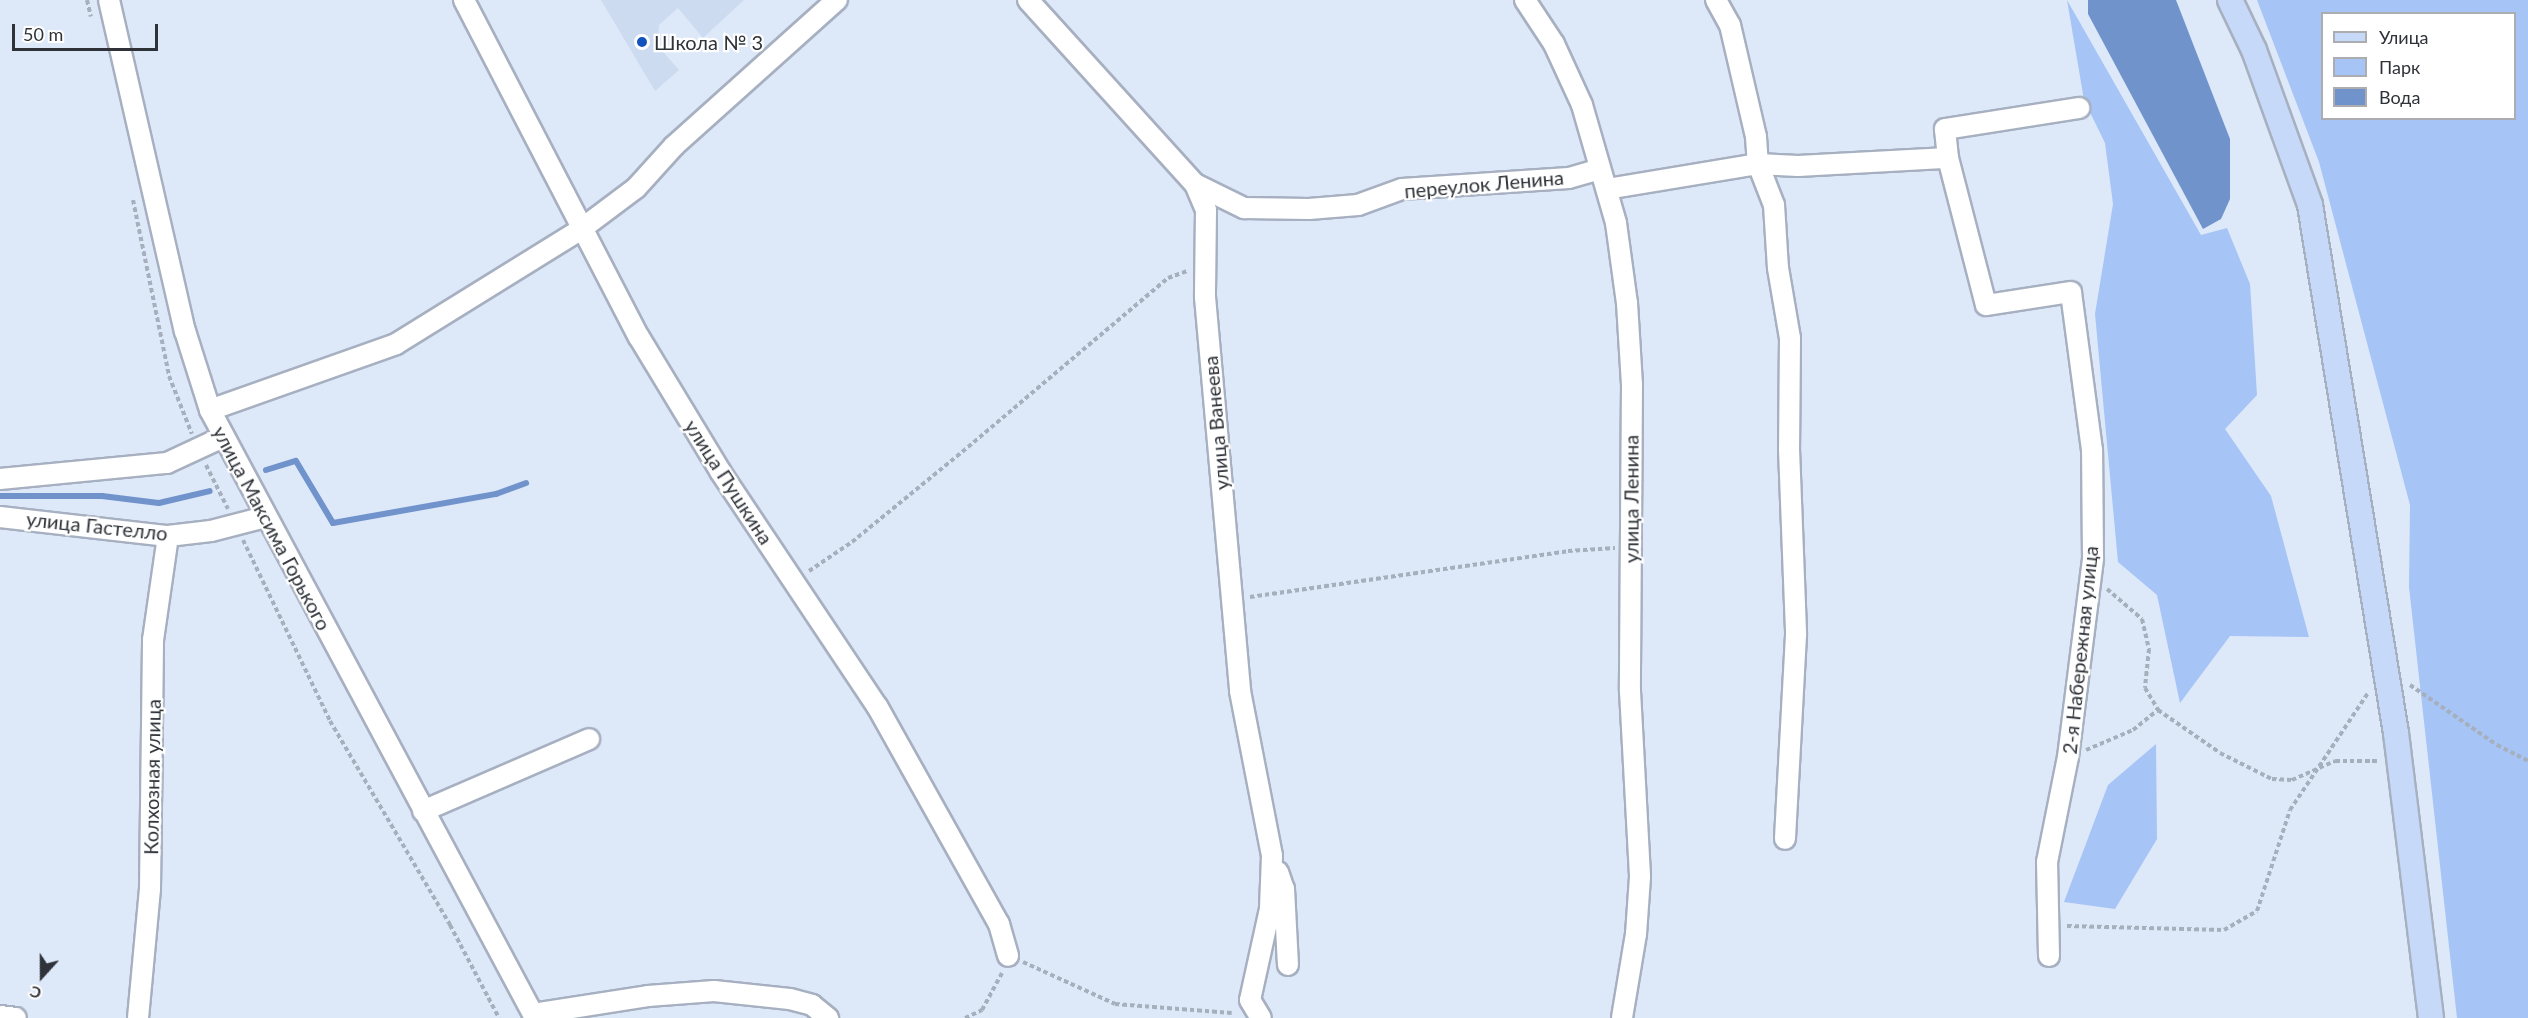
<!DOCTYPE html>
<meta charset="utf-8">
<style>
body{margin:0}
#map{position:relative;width:2528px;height:1018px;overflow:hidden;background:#dde8f9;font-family:Lato,sans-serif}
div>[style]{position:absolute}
.built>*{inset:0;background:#cddbf1}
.green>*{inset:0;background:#a7c4f6}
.water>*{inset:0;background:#7193cc}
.stream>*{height:6px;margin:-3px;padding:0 3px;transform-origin:3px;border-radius:3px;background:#7193cc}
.path>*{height:4px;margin-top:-2px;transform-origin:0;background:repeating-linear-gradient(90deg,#a6afbc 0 4.5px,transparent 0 7.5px)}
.roads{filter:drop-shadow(2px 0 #a7b0c0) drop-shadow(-2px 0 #a7b0c0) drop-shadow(0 2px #a7b0c0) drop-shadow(0 -2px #a7b0c0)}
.minor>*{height:20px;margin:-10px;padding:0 10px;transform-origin:10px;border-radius:10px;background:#fff}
.major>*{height:24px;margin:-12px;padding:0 12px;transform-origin:12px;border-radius:12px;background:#c7d9f8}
.dots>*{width:16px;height:16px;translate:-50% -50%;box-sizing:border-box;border:3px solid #fff;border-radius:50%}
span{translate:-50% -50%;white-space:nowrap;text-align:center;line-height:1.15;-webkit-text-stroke:4.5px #fff;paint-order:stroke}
.poi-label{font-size:20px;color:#2f3339}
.left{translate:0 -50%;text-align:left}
.street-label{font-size:20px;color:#2f3339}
.legend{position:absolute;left:2321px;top:12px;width:195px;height:108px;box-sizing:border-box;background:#fff;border:2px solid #acadb0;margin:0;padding:8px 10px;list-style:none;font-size:18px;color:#2f3339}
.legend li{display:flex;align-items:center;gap:12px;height:30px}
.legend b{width:30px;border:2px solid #acadb0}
.north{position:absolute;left:12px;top:946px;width:60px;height:60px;-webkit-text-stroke:4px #fff;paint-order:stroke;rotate:201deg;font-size:16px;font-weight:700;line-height:24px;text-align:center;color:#2f3339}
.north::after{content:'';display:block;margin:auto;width:21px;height:27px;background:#2f3339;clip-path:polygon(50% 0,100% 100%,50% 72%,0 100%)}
.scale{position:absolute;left:12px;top:24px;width:146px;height:27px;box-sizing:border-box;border:3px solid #2f3339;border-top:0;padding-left:8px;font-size:18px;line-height:21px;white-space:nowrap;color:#2f3339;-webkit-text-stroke:4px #fff;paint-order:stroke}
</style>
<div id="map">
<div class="built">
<div style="clip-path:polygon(601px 0,744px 0,703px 38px,678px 8px,659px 25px,658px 46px,679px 70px,655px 91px)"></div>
</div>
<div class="green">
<div style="clip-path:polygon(2067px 0,2201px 235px,2227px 228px,2250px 284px,2257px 395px,2225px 429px,2271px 496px,2309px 637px,2230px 636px,2180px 703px,2157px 595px,2118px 562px,2095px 314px,2113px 204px,2105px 143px,2084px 100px)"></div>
<div style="clip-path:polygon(evenodd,2257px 0,2528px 0,2528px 1018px,2457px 1018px,2409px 587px,2410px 505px,2319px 162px,2257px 0,2322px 14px,2514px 14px,2514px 118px,2322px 118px,2322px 14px)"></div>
<div style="clip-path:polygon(2156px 744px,2157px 839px,2115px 909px,2064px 902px,2108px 785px)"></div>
</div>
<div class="water">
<div style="clip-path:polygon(2088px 0,2176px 0,2230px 139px,2230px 199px,2221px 219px,2203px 229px,2088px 14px)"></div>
</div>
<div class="stream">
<div style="left:266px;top:470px;width:31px;rotate:-17deg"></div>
<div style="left:296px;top:461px;width:72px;rotate:59.2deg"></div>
<div style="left:333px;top:523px;width:166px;rotate:-10.1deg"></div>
<div style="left:496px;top:494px;width:32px;rotate:-20deg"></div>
<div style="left:0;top:496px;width:102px"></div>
<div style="left:102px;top:496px;width:57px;rotate:7deg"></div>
<div style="left:159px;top:503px;width:52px;rotate:-13.2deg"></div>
</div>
<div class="path">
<div style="left:87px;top:0;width:17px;rotate:77deg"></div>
<div style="left:133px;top:200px;width:180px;rotate:78.4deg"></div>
<div style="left:169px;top:376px;width:62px;rotate:68.4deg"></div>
<div style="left:206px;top:465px;width:49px;rotate:63.4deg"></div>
<div style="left:243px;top:540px;width:201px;rotate:64.3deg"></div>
<div style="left:330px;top:721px;width:237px;rotate:59.5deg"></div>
<div style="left:450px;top:925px;width:105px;rotate:62.2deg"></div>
<div style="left:809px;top:571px;width:52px;rotate:-34deg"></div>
<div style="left:852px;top:542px;width:150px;rotate:-39.3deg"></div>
<div style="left:968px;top:447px;width:262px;rotate:-40.2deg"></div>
<div style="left:1168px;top:278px;width:20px;rotate:-20deg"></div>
<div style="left:2107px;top:589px;width:46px;rotate:40.6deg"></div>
<div style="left:2142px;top:619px;width:31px;rotate:77deg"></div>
<div style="left:2149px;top:649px;width:39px;rotate:96deg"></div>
<div style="left:2145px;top:688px;width:26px;rotate:59deg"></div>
<div style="left:2158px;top:710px;width:75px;rotate:34.7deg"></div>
<div style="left:2220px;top:753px;width:58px;rotate:26.6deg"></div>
<div style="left:2272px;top:779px;width:20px;rotate:3deg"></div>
<div style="left:2292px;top:780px;width:47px;rotate:-23.8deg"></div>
<div style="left:2335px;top:761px;width:43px"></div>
<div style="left:1250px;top:597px;width:321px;rotate:-8.2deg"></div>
<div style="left:1568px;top:551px;width:47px;rotate:-3.7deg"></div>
<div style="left:2410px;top:685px;width:106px;rotate:34.6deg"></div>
<div style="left:2497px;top:745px;width:35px;rotate:27deg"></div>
<div style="left:2086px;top:750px;width:51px;rotate:-23.1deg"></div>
<div style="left:2133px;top:730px;width:32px;rotate:-39deg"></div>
<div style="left:2067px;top:926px;width:157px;rotate:1.5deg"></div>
<div style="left:2224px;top:930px;width:38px;rotate:-30deg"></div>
<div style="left:2257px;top:911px;width:106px;rotate:-71.9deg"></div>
<div style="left:2290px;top:810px;width:141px;rotate:-56.3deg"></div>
<div style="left:1023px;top:962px;width:101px;rotate:24.5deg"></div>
<div style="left:1115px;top:1004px;width:117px;rotate:4.4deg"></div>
<div style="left:965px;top:1018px;width:19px;rotate:-25deg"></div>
<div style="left:982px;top:1010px;width:42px;rotate:-61.6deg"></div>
</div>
<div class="roads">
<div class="minor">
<div style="left:109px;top:0;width:340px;rotate:77.1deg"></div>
<div style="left:185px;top:331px;width:83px;rotate:72.4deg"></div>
<div style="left:210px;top:410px;width:689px;rotate:61.87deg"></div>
<div style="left:464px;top:0;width:380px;rotate:62.6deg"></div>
<div style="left:639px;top:337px;width:157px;rotate:58.8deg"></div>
<div style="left:720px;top:471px;width:283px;rotate:56.3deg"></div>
<div style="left:877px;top:706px;width:250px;rotate:60.8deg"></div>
<div style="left:999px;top:924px;width:33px;rotate:74deg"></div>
<div style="left:1028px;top:0;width:248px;rotate:47.8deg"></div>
<div style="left:1195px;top:184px;width:28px;rotate:67deg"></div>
<div style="left:1206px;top:210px;width:87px;rotate:90.7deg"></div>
<div style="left:1205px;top:297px;width:396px;rotate:84.9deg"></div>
<div style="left:1240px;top:691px;width:168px;rotate:79deg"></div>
<div style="left:1272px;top:856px;width:53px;rotate:92.2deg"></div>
<div style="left:1270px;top:909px;width:93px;rotate:102.4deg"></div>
<div style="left:1250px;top:1000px;width:21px;rotate:59deg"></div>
<div style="left:1525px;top:0;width:53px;rotate:56.6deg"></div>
<div style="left:1554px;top:44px;width:67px;rotate:65.3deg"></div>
<div style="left:1582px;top:105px;width:123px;rotate:73.9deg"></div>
<div style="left:1616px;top:223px;width:81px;rotate:82.2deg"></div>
<div style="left:1627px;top:303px;width:81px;rotate:86.5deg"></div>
<div style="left:1632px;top:384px;width:307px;rotate:90.4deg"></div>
<div style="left:1630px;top:691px;width:186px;rotate:86.9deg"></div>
<div style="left:1640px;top:877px;width:57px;rotate:94deg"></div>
<div style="left:1636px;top:934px;width:85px;rotate:99.5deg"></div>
<div style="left:1716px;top:0;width:29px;rotate:61deg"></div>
<div style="left:1730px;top:25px;width:115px;rotate:76.9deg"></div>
<div style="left:1756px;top:137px;width:27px;rotate:86deg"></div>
<div style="left:1758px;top:164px;width:44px;rotate:68.7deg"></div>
<div style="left:1774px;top:205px;width:63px;rotate:86.4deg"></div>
<div style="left:1778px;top:268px;width:71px;rotate:80.3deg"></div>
<div style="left:1790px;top:338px;width:111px;rotate:90.5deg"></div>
<div style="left:1789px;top:449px;width:186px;rotate:87.8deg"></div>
<div style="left:1796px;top:635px;width:204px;rotate:93.1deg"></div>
<div style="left:1195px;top:184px;width:55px;rotate:26.1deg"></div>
<div style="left:1244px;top:208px;width:65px;rotate:0.9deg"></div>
<div style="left:1309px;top:209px;width:49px;rotate:-4.7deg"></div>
<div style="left:1358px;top:205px;width:47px;rotate:-20deg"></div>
<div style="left:1402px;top:189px;width:167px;rotate:-3.8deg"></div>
<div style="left:1569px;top:178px;width:32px;rotate:-16deg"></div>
<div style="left:1607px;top:189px;width:153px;rotate:-9.4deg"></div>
<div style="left:1758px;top:164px;width:40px;rotate:2.9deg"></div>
<div style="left:1798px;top:166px;width:150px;rotate:-3.1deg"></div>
<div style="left:210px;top:410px;width:197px;rotate:-19.5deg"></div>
<div style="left:396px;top:344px;width:216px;rotate:-31.8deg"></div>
<div style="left:580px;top:230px;width:70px;rotate:-36.9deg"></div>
<div style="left:636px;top:188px;width:57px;rotate:-47.9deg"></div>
<div style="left:674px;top:146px;width:219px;rotate:-41.9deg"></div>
<div style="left:0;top:479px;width:168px;rotate:-5.5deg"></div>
<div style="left:167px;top:463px;width:62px;rotate:-24.9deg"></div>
<div style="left:0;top:517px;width:169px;rotate:6.5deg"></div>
<div style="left:168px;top:536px;width:43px;rotate:-6.6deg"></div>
<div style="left:211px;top:531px;width:56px;rotate:-14.5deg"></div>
<div style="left:423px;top:811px;width:181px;rotate:-23.4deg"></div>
<div style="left:1278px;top:872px;width:18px;rotate:71deg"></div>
<div style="left:1284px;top:889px;width:76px;rotate:87deg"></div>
<div style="left:2049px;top:956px;width:94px;rotate:-91.2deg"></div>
<div style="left:2047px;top:862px;width:107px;rotate:-78.7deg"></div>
<div style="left:2068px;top:757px;width:201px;rotate:-82.8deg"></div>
<div style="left:2093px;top:558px;width:108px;rotate:-90.5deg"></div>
<div style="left:2092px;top:450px;width:159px;rotate:-97.6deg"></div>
<div style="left:2071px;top:292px;width:86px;rotate:171.3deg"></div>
<div style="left:1986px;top:305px;width:152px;rotate:-104.5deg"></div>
<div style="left:1948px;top:158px;width:29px;rotate:-96deg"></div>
<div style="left:1945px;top:129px;width:136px;rotate:-8.9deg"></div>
<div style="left:533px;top:1014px;width:116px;rotate:-8.9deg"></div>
<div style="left:648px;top:996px;width:66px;rotate:-4.3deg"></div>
<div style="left:714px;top:991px;width:76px;rotate:6deg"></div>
<div style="left:790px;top:999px;width:23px;rotate:15deg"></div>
<div style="left:812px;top:1005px;width:21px;rotate:39deg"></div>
<div style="left:0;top:1016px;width:16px;rotate:7deg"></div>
<div style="left:138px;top:1018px;width:130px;rotate:-84.7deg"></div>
<div style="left:150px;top:889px;width:249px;rotate:-89.3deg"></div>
<div style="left:153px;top:640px;width:105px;rotate:-81.8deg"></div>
</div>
<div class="major">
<div style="left:2230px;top:0;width:55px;rotate:64.4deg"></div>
<div style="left:2254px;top:50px;width:165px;rotate:70.1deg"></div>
<div style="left:2310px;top:205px;width:535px;rotate:80.75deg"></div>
<div style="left:2396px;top:733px;width:287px;rotate:83deg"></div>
</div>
</div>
<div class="dots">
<div style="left:642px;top:42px;background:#1152bd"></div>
</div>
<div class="poi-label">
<span class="left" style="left:654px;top:42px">Школа № 3</span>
</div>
<div class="street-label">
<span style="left:1484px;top:184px;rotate:-5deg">переулок Ленина</span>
<span style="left:1216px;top:423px;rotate:-95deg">улица Ванеева</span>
<span style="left:729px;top:482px;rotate:57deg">улица Пушкина</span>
<span style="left:1631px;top:499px;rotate:-90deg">улица Ленина</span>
<span style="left:97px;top:526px;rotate:6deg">улица Гастелло</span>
<span style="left:272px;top:528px;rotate:62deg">улица Максима Горького</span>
<span style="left:2080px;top:650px;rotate:-84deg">2-я Набережная улица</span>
<span style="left:152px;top:777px;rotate:-89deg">Колхозная улица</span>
</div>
<ul class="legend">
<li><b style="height:8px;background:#c7d9f8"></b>Улица</li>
<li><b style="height:16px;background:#a7c4f6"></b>Парк</li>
<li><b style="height:16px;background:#7193cc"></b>Вода</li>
</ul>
<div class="north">С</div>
<div class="scale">50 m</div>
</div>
